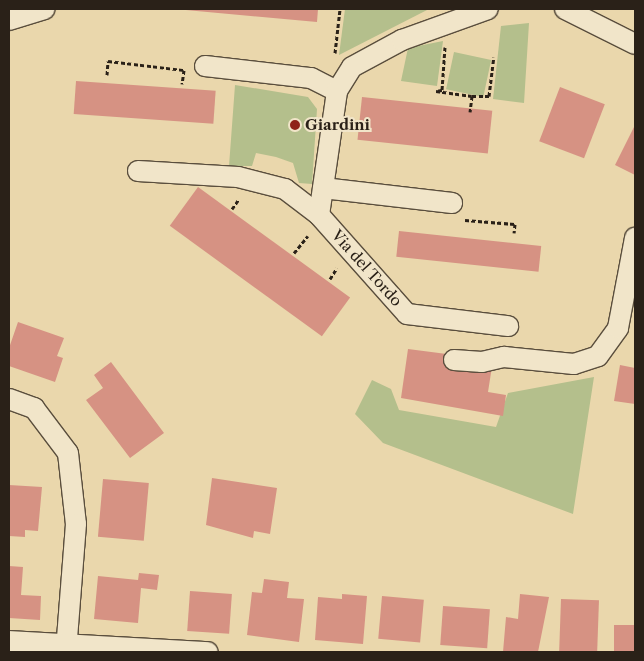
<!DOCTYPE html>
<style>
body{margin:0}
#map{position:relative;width:644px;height:661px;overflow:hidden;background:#ead7ac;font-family:"Libre Caslon Text",serif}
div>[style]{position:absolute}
.green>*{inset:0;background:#b4bf8c;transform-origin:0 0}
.building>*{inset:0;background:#d69283;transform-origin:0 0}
.path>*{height:3px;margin-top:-1.5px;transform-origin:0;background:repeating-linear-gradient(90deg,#2a2118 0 4px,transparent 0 6.5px)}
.roads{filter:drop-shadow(1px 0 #5a4e3d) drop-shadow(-1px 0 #5a4e3d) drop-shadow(0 1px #5a4e3d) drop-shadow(0 -1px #5a4e3d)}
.street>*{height:20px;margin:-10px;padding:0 10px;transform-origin:10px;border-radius:10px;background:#f1e5c9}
.dots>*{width:14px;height:14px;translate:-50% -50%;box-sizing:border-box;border:2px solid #f1e5c9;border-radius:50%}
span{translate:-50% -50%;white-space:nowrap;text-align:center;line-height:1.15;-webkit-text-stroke:4px #f1e5c9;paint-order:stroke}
.poi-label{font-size:15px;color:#2a2118;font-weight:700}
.left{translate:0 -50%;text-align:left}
.street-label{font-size:15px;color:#2a2118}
.frame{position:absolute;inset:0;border:10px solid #2a2118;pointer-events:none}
</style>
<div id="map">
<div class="green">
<div style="clip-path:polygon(345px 9px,429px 9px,339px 55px)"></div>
<div style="clip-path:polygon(529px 23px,524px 103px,493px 99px,501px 26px)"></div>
<div style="clip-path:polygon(443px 41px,437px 86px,401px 81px,408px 48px)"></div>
<div style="left:454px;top:52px;width:38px;height:38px;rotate:12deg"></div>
<div style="clip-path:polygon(235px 85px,308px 97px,317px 109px,312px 184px,299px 183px,293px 163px,276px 157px,256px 153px,252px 166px,229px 166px)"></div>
<div style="clip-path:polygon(594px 377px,573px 514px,383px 443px,355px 414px,372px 380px,391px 389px,399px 410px,496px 427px,508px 393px)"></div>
</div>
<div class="building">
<div style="clip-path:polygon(175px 9px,318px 9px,317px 22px)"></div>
<div style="left:76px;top:81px;width:140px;height:33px;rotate:4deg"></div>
<div style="left:560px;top:87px;width:48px;height:58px;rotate:21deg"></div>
<div style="left:362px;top:97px;width:131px;height:43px;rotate:6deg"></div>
<div style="clip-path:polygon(635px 125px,635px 175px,615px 165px)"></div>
<div style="left:198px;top:187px;width:188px;height:48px;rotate:36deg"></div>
<div style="left:399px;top:231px;width:143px;height:26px;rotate:6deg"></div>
<div style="clip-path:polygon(18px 322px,64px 338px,57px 356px,63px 358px,55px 382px,9px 366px,9px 348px)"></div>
<div style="clip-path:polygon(408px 349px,493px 360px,488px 392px,506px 395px,503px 416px,401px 398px)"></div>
<div style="clip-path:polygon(111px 362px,164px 433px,130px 458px,86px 400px,103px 388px,94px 375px)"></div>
<div style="clip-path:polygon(620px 365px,635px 368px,635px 404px,614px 401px)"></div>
<div style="clip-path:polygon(212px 478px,277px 488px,270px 534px,254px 531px,253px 538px,206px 525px)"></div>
<div style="left:103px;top:479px;width:46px;height:58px;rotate:5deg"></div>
<div style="clip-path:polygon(9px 485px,42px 487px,38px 531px,25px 530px,25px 537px,9px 536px)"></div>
<div style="clip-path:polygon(9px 566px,23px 567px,21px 595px,41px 596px,40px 620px,9px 618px)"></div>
<div style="clip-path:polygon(139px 573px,159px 575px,157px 590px,141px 588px,138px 623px,94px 619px,98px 576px,138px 580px)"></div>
<div style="clip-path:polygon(264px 579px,289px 582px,287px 598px,304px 599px,299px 642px,247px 635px,252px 592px,262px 593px)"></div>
<div style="left:190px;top:591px;width:42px;height:40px;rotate:4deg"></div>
<div style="clip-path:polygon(342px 594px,367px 596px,363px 644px,315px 640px,318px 597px,342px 599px)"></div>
<div style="clip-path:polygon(520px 594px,549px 597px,538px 652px,503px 652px,506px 617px,518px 619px)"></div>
<div style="left:382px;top:596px;width:42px;height:43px;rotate:5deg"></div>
<div style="left:561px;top:599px;width:38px;height:53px;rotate:2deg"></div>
<div style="left:443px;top:606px;width:47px;height:39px;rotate:4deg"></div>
<div style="left:614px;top:625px;width:21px;height:27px"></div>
</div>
<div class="path">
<div style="left:445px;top:47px;width:43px;rotate:94deg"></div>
<div style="left:442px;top:90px;width:6px;rotate:171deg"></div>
<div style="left:436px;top:91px;width:36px;rotate:8deg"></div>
<div style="left:472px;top:96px;width:16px;rotate:97deg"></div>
<div style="left:335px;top:53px;width:44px;rotate:-83.5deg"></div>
<div style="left:107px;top:75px;width:14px;rotate:-86deg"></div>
<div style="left:108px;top:61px;width:77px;rotate:6.8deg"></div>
<div style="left:184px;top:70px;width:14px;rotate:98deg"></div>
<div style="left:472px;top:96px;width:17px"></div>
<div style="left:489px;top:96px;width:39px;rotate:-83deg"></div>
<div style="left:232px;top:209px;width:12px;rotate:-55deg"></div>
<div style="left:465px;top:220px;width:50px;rotate:4.6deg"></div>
<div style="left:515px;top:224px;width:9px;rotate:96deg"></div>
<div style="left:294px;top:253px;width:22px;rotate:-51deg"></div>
<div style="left:330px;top:279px;width:13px;rotate:-58deg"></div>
</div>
<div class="roads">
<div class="street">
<div style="left:565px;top:9px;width:78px;rotate:26.6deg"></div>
<div style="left:9px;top:20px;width:37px;rotate:-17deg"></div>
<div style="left:205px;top:66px;width:107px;rotate:6.5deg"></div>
<div style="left:311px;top:78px;width:29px;rotate:27deg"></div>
<div style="left:138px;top:171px;width:100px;rotate:3.4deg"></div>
<div style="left:238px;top:177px;width:49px;rotate:14.3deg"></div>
<div style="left:285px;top:189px;width:43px;rotate:37.4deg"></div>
<div style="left:319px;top:215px;width:132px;rotate:48.4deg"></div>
<div style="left:407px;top:314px;width:102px;rotate:6.8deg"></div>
<div style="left:323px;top:188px;width:130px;rotate:6.6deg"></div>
<div style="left:319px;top:215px;width:125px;rotate:-81.7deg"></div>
<div style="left:337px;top:91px;width:28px;rotate:-58deg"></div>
<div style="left:352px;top:67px;width:57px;rotate:-28.4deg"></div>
<div style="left:402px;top:40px;width:91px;rotate:-19.8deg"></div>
<div style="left:454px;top:360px;width:28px;rotate:4deg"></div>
<div style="left:482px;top:362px;width:23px;rotate:-13deg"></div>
<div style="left:504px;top:357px;width:70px;rotate:5.7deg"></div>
<div style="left:574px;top:364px;width:25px;rotate:-18deg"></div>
<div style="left:598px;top:356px;width:34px;rotate:-54deg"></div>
<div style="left:618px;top:328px;width:92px;rotate:-79.3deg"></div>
<div style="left:9px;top:399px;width:27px;rotate:20deg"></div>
<div style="left:34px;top:408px;width:56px;rotate:52.9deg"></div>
<div style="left:68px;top:453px;width:71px;rotate:83.6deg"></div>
<div style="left:76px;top:524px;width:128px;rotate:94.5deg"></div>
<div style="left:9px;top:641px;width:199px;rotate:3.2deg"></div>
</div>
</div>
<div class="dots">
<div style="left:295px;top:125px;background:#8f2418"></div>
</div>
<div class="poi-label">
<span class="left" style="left:305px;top:125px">Giardini</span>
</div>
<div class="street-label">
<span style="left:367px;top:268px;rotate:48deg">Via del Tordo</span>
</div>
<div class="frame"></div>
</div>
